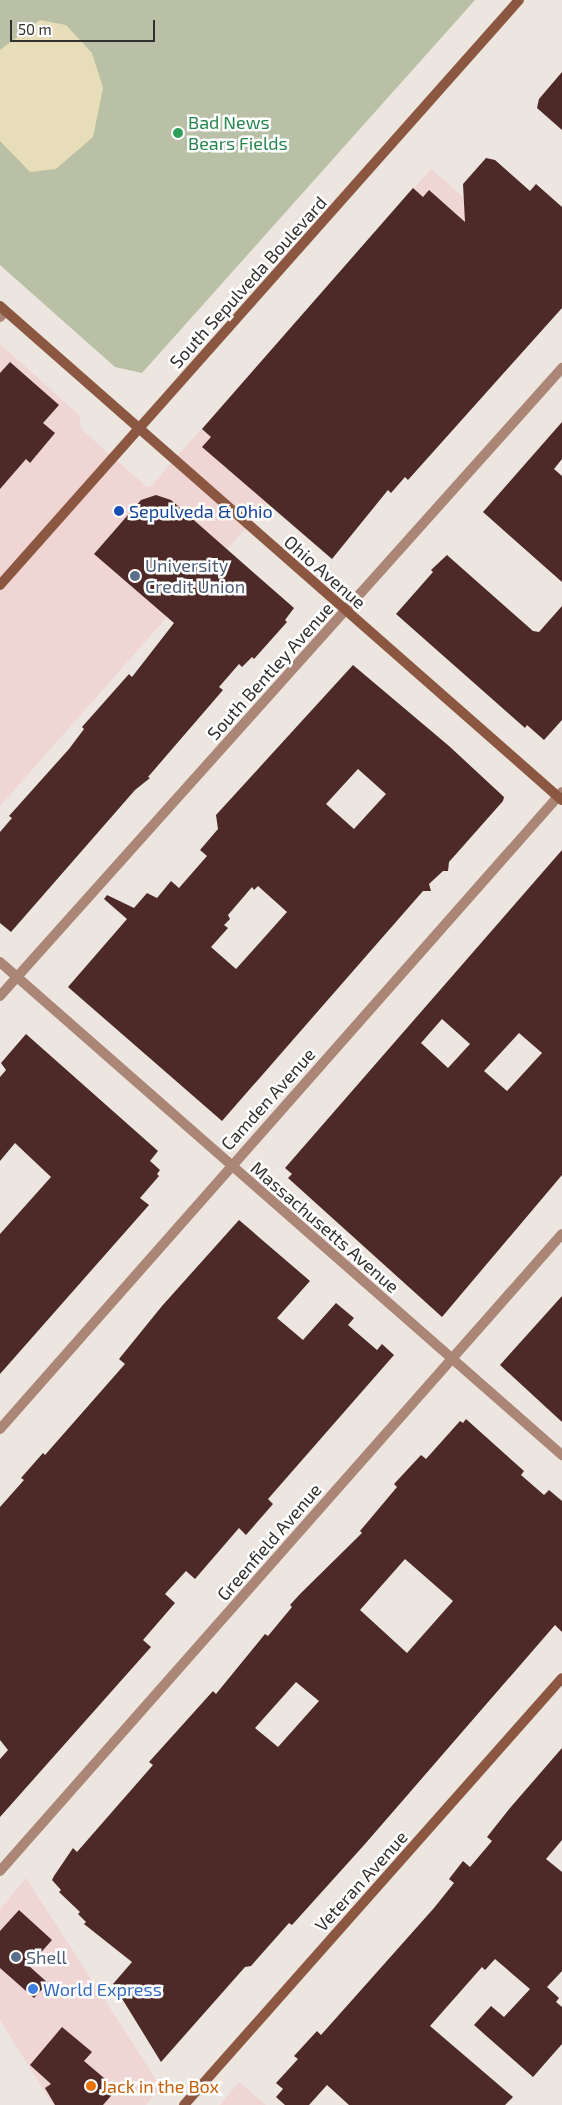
<!DOCTYPE html>
<style>
body{margin:0}
#map{position:relative;width:562px;height:2105px;overflow:hidden;background:#ece5e0;font-family:"Exo 2",sans-serif}
div>[style]{position:absolute}
.commercial>*{inset:0;background:#f0d5d5}
.green>*{inset:0;background:#b9c0a6}
.sand>*{inset:0;background:#e7ddb8}
.building>*{inset:0;background:#4d2927}
.street>*{height:10px;margin:-5px;padding:0 5px;transform-origin:5px;border-radius:5px;background:#ab8676}
.secondary>*{height:10px;margin:-5px;padding:0 5px;transform-origin:5px;border-radius:5px;background:#8b5740}
.dots>*{width:14px;height:14px;translate:-50% -50%;box-sizing:border-box;border:2px solid #fff;border-radius:50%}
span{translate:-50% -50%;white-space:nowrap;text-align:center;line-height:1.15;-webkit-text-stroke:5px #fff;paint-order:stroke}
.leisure-label{font-size:18px;color:#27864d}
.left{translate:0 -50%;text-align:left}
.street-label{font-size:18px;color:#32302d}
.transit-label{font-size:18px;color:#164399}
.service-label{font-size:18px;color:#4e5e75}
.shop-label{font-size:18px;color:#366cbe}
.food-label{font-size:18px;color:#c56008}
.scale{position:absolute;left:10px;top:20px;width:145px;height:22px;box-sizing:border-box;border:2px solid #32302d;border-top:0;padding-left:6px;font-size:15px;line-height:18px;white-space:nowrap;color:#32302d;-webkit-text-stroke:4px #fff;paint-order:stroke}
</style>
<div id="map">
<div class="commercial">
<div style="clip-path:polygon(431px 169px,506px 234px,0 806px,0 344px,79px 415px,81px 429px,147px 487px,151px 486px)"></div>
<div style="clip-path:polygon(26px 1878px,161px 2087px,146px 2105px,53px 2105px,0 2020px,0 1909px)"></div>
<div style="clip-path:polygon(239px 2082px,266px 2105px,220px 2105px)"></div>
</div>
<div class="green">
<div style="clip-path:polygon(0 0,475px 0,142px 373px,115px 367px,0 265px)"></div>
</div>
<div class="sand">
<div style="clip-path:polygon(40px 20px,66px 25px,92px 53px,103px 88px,93px 137px,56px 169px,30px 172px,0 141px,0 50px)"></div>
</div>
<div class="building">
<div style="clip-path:polygon(562px 72px,562px 130px,537px 108px,539px 99px)"></div>
<div style="clip-path:polygon(486px 158px,495px 160px,530px 191px,536px 184px,562px 207px,562px 308px,408px 480px,405px 477px,391px 493px,388px 490px,332px 559px,202px 447px,211px 437px,202px 429px,413px 188px,423px 197px,429px 190px,465px 222px,463px 184px)"></div>
<div style="clip-path:polygon(10px 362px,59px 405px,43px 423px,55px 433px,30px 463px,26px 459px,0 489px,0 373px)"></div>
<div style="clip-path:polygon(562px 422px,562px 459px,554px 469px,562px 476px,562px 582px,483px 512px)"></div>
<div style="clip-path:polygon(156px 495px,171px 500px,294px 608px,285px 620px,287px 622px,254px 659px,252px 657px,242px 667px,239px 664px,219px 687px,223px 690px,148px 777px,150px 778px,135px 790px,11px 932px,0 923px,0 832px,12px 818px,9px 816px,69px 749px,84px 729px,82px 727px,129px 674px,132px 677px,174px 623px,94px 554px,141px 500px)"></div>
<div style="clip-path:polygon(447px 555px,533px 631px,539px 632px,562px 606px,562px 720px,544px 740px,527px 725px,525px 728px,396px 614px,433px 572px,431px 570px)"></div>
<div style="clip-path:polygon(evenodd,353px 665px,449px 746px,504px 797px,503px 801px,449px 862px,448px 871px,443px 871px,429px 884px,431px 891px,423px 891px,222px 1121px,68px 987px,127px 919px,104px 899px,107px 895px,134px 908px,147px 893px,157px 898px,171px 881px,179px 888px,207px 856px,200px 850px,218px 829px,216px 815px,353px 665px,358px 769px,386px 794px,354px 829px,326px 804px,358px 769px,353px 665px,258px 886px,287px 912px,236px 969px,211px 947px,228px 928px,224px 925px,230px 919px,228px 915px,252px 887px,254px 890px,258px 886px)"></div>
<div style="clip-path:polygon(evenodd,562px 850px,562px 1175px,442px 1317px,288px 1178px,292px 1174px,285px 1168px,562px 850px,442px 1019px,470px 1044px,448px 1068px,421px 1043px,442px 1019px,562px 850px,519px 1033px,542px 1053px,507px 1091px,484px 1071px,519px 1033px)"></div>
<div style="clip-path:polygon(26px 1034px,158px 1151px,150px 1161px,160px 1170px,157px 1174px,159px 1176px,140px 1198px,149px 1205px,0 1374px,0 1234px,51px 1177px,15px 1143px,0 1161px,0 1077px,6px 1070px,1px 1063px)"></div>
<div style="clip-path:polygon(239px 1220px,310px 1281px,277px 1318px,303px 1340px,336px 1303px,354px 1318px,348px 1325px,377px 1350px,382px 1344px,394px 1355px,268px 1499px,273px 1504px,246px 1535px,239px 1528px,195px 1579px,186px 1571px,165px 1594px,175px 1603px,143px 1640px,151px 1647px,0 1817px,0 1759px,8px 1750px,0 1740px,0 1507px,24px 1480px,21px 1478px,43px 1453px,45px 1455px,125px 1364px,119px 1359px,162px 1306px)"></div>
<div style="clip-path:polygon(562px 1296px,562px 1422px,500px 1365px)"></div>
<div style="clip-path:polygon(evenodd,466px 1419px,524px 1471px,521px 1475px,544px 1495px,549px 1490px,562px 1501px,562px 1632px,555px 1625px,365px 1844px,292px 1925px,289px 1923px,251px 1966px,245px 1967px,161px 2062px,113px 1984px,132px 1962px,84px 1924px,86px 1922px,78px 1914px,80px 1912px,59px 1892px,61px 1890px,52px 1880px,54px 1876px,73px 1848px,77px 1852px,153px 1765px,149px 1762px,213px 1691px,216px 1694px,265px 1634px,268px 1636px,292px 1607px,290px 1605px,300px 1594px,362px 1533px,360px 1531px,397px 1487px,394px 1484px,421px 1455px,426px 1459px,460px 1421px,463px 1423px,466px 1419px,405px 1559px,453px 1601px,407px 1653px,360px 1610px,405px 1559px,466px 1419px,296px 1682px,319px 1701px,278px 1747px,255px 1728px,296px 1682px)"></div>
<div style="clip-path:polygon(562px 1748px,562px 1840px,546px 1859px,562px 1872px,562px 1971px,547px 1987px,559px 1998px,556px 2002px,562px 2007px,562px 2044px,533px 2077px,474px 2025px,491px 2006px,504px 2017px,530px 1989px,495px 1959px,485px 1970px,482px 1967px,430px 2026px,513px 2097px,505px 2105px,349px 2105px,327px 2085px,309px 2105px,285px 2105px,276px 2097px,283px 2089px,276px 2083px,298px 2059px,294px 2056px,317px 2031px,321px 2035px,434px 1908px,454px 1883px,449px 1879px,463px 1861px,470px 1867px,492px 1841px,487px 1837px,510px 1808px)"></div>
<div style="clip-path:polygon(19px 1910px,52px 1940px,29px 1966px,48px 1983px,34px 1998px,0 1968px,0 1931px)"></div>
<div style="clip-path:polygon(62px 2027px,92px 2052px,84px 2061px,117px 2089px,103px 2105px,55px 2105px,45px 2088px,51px 2084px,30px 2065px)"></div>
</div>
<div class="street">
<div style="left:0;top:317px;width:8px;rotate:-50deg"></div>
<div style="left:0;top:962px;width:748px;rotate:41.26deg"></div>
<div style="left:0;top:996px;width:843px;rotate:-48.17deg"></div>
<div style="left:0;top:1429px;width:849px;rotate:-48.58deg"></div>
<div style="left:0;top:1871px;width:849px;rotate:-48.58deg"></div>
</div>
<div class="secondary">
<div style="left:0;top:306px;width:748px;rotate:41.32deg"></div>
<div style="left:0;top:585px;width:782px;rotate:-48.42deg"></div>
<div style="left:184px;top:2105px;width:570px;rotate:-48.48deg"></div>
</div>
<div class="dots">
<div style="left:178px;top:133px;background:#2e9e5b"></div>
<div style="left:119px;top:511px;background:#1a4fb4"></div>
<div style="left:135px;top:576px;background:#5c6f8a"></div>
<div style="left:16px;top:1957px;background:#5c6f8a"></div>
<div style="left:33px;top:1989px;background:#3f7fe0"></div>
<div style="left:91px;top:2086px;background:#e8710a"></div>
</div>
<div class="leisure-label">
<span class="left" style="left:188px;top:133px">Bad News<br>Bears Fields</span>
</div>
<div class="street-label">
<span style="left:248px;top:282px;rotate:-48deg">South Sepulveda Boulevard</span>
<span style="left:325px;top:572px;rotate:41deg">Ohio Avenue</span>
<span style="left:270px;top:671px;rotate:-48deg">South Bentley Avenue</span>
<span style="left:268px;top:1099px;rotate:-48deg">Camden Avenue</span>
<span style="left:325px;top:1227px;rotate:41deg">Massachusetts Avenue</span>
<span style="left:269px;top:1542px;rotate:-49deg">Greenfield Avenue</span>
<span style="left:361px;top:1881px;rotate:-48deg">Veteran Avenue</span>
</div>
<div class="transit-label">
<span class="left" style="left:129px;top:511px">Sepulveda &amp; Ohio</span>
</div>
<div class="service-label">
<span class="left" style="left:145px;top:576px">University<br>Credit Union</span>
<span class="left" style="left:26px;top:1957px">Shell</span>
</div>
<div class="shop-label">
<span class="left" style="left:43px;top:1989px">World Express</span>
</div>
<div class="food-label">
<span class="left" style="left:101px;top:2086px">Jack in the Box</span>
</div>
<div class="scale">50 m</div>
</div>
